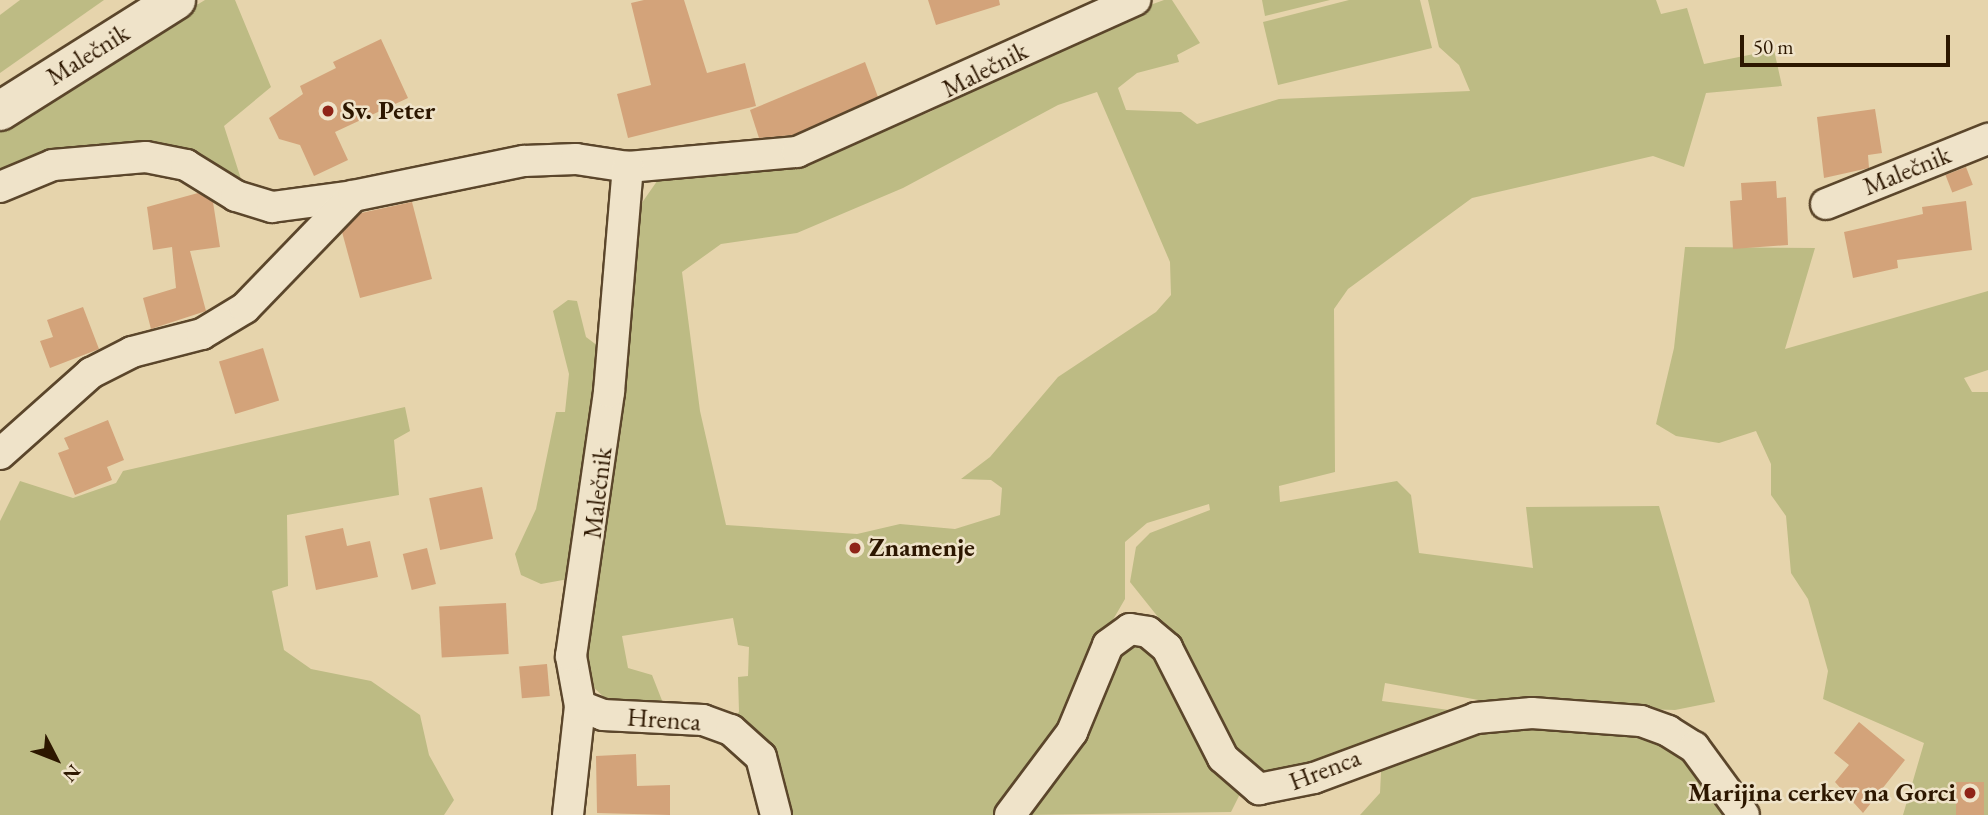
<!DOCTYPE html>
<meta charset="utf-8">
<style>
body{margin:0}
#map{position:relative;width:1988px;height:815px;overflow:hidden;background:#e6d4ac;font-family:"EB Garamond",serif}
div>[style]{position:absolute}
.green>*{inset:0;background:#bdbb84}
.building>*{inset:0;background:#d3a37a;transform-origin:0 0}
.roads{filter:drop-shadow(2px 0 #5b462b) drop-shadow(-2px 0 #5b462b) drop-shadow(0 2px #5b462b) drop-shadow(0 -2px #5b462b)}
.minor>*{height:30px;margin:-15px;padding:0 15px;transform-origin:15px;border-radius:15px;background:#efe3c9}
.tertiary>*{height:38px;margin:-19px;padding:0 19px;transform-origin:19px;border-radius:19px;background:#efe3c9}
.dots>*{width:19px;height:19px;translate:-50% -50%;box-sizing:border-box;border:4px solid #efe3c9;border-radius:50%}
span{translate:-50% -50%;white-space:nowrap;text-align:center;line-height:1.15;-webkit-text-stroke:5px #efe3c9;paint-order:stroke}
.street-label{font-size:26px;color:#2d1700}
.poi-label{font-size:26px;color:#2d1700;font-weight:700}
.left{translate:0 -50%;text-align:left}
.right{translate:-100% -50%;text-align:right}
.north{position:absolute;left:21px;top:724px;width:70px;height:70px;-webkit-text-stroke:5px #efe3c9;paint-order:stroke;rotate:132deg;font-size:19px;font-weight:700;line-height:28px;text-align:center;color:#2d1700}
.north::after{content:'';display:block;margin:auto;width:24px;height:32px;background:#2d1700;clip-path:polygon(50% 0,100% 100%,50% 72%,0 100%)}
.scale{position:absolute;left:1740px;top:35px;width:210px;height:32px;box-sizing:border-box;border:4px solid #2d1700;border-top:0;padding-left:9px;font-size:21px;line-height:24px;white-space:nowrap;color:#2d1700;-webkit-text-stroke:5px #efe3c9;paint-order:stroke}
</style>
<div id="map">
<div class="green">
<div style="clip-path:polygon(20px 0,104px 0,0 73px,0 15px)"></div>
<div style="clip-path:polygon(205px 0,235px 0,271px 87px,224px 126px,241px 179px,231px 184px,172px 154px,0 175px,0 124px)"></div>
<div style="clip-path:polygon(evenodd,1164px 0,1172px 0,1200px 43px,1177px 55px,1179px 62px,1137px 73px,1118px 88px,1126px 110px,1181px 112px,1197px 124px,1279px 99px,1470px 91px,1459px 65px,1439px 47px,1428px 0,1656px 0,1661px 14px,1687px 8px,1704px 64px,1774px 50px,1782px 86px,1706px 93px,1684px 167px,1653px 156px,1472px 198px,1348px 289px,1334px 309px,1335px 472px,1279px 486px,1280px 502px,1397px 481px,1411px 495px,1419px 553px,1533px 568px,1526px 507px,1659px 506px,1715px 702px,1675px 710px,1506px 705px,1385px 683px,1382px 701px,1449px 710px,1448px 717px,1381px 736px,1282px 777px,1242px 768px,1174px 637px,1130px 582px,1136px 547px,1150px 533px,1210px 510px,1209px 504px,1147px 523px,1125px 542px,1125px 599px,1092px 656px,1067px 727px,1000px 815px,785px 815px,731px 720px,739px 712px,738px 677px,748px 676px,749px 647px,738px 645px,733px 618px,622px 636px,628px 668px,652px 675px,663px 703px,611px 704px,585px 679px,579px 651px,608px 511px,639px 207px,662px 174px,877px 132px,930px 112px,1095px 25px,1164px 0,1097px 92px,1170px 262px,1171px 295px,1156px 312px,1058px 377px,990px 457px,961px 479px,991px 480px,1002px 488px,1000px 515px,955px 529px,900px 524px,857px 534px,726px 525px,700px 411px,682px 272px,721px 244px,797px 233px,903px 188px,1058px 105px,1097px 92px)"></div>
<div style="clip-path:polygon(1262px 0,1330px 0,1265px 16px)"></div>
<div style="clip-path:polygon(1349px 0,1420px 0,1432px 48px,1278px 85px,1263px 22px)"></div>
<div style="clip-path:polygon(1685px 247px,1815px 248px,1785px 349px,1988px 291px,1988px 370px,1964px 378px,1972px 392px,1988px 392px,1988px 815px,1903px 815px,1924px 743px,1823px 699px,1828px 671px,1808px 599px,1791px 573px,1786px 516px,1771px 495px,1771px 464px,1756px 431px,1719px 443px,1676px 436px,1656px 424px,1674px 348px)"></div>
<div style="clip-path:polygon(568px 300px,577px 301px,586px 337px,602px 349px,574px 578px,541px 584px,521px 575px,515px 554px,536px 509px,556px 412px,565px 412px,569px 374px,553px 311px)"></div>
<div style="clip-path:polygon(405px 407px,410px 431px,394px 440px,399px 495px,287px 515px,288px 586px,272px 591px,284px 650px,311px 669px,371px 681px,420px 715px,429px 755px,454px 800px,444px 815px,0 815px,0 521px,20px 481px,73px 498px,116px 483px,123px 471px)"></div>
<div style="clip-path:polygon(1145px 639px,1242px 790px,1231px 812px,1022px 815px,1110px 652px)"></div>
<div style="clip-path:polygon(1526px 724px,1610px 726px,1676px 746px,1733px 815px,1360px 815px,1380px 793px,1382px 752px)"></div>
</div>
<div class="building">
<div style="clip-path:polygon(644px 0,684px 0,707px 73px,745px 63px,756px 106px,628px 138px,617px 94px,651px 85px,631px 3px)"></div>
<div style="clip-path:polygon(928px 0,999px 0,1000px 5px,936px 25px)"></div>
<div style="clip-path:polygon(381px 39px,408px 98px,335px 132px,348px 160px,314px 176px,300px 145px,279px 139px,269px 118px,303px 94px,300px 86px,336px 68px,333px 62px)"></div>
<div style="clip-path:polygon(865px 62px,878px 97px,793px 135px,759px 138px,750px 110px)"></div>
<div style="clip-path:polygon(1875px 109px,1882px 153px,1868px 155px,1869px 168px,1824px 178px,1817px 117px)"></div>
<div style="left:1966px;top:167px;width:19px;height:22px;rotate:69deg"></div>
<div style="clip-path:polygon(1776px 181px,1777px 198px,1786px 197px,1788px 245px,1733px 249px,1730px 201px,1742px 200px,1741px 183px)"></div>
<div style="clip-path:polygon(198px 193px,213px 202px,220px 247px,190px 251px,206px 311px,151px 329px,143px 298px,176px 288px,172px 247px,153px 250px,147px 207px)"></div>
<div style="clip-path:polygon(1966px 201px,1972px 250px,1897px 260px,1898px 268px,1853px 278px,1844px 232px,1923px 214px,1922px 207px)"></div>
<div style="clip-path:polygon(412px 202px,432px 279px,360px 298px,342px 232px,361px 213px)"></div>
<div style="clip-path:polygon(83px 307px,99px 349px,50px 368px,40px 341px,53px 337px,47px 320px)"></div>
<div style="left:263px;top:348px;width:55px;height:46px;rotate:73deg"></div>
<div style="clip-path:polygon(108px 420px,124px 460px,107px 467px,112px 480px,75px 495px,58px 453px,69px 449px,64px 438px)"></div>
<div style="left:482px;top:487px;width:53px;height:54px;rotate:78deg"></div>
<div style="clip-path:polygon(343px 528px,347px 546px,370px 541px,378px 577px,316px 590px,305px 536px)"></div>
<div style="left:427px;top:548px;width:37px;height:25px;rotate:76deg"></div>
<div style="left:506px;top:603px;width:51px;height:67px;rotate:87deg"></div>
<div style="left:547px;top:664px;width:32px;height:28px;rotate:85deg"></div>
<div style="clip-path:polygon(1859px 722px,1905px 760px,1863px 813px,1835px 782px,1849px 765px,1834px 753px)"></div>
<div style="clip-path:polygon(636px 754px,637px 786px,670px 785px,670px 815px,597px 813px,596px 756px)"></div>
<div style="left:1956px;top:782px;width:28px;height:33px"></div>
</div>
<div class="roads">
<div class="minor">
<div style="left:0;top:187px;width:57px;rotate:-22.5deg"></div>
<div style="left:53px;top:165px;width:93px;rotate:-4.9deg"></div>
<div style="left:146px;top:157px;width:41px;rotate:11.3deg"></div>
<div style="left:186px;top:165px;width:59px;rotate:31.8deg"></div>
<div style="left:236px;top:196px;width:38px;rotate:17deg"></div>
<div style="left:272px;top:207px;width:82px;rotate:-7.7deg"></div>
<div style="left:1826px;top:204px;width:175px;rotate:-21.9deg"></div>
<div style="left:0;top:454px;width:122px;rotate:-41.7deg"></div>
<div style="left:91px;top:373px;width:46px;rotate:-27.1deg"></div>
<div style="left:132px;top:352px;width:72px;rotate:-14.4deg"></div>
<div style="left:202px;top:334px;width:50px;rotate:-31.2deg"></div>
<div style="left:245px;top:308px;width:156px;rotate:-46deg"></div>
<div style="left:353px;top:196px;width:175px;rotate:-11.6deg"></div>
<div style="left:524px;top:161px;width:52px;rotate:-2.2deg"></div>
<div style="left:576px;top:159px;width:53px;rotate:8.7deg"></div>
<div style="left:628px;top:167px;width:170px;rotate:-5.1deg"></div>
<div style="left:797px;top:152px;width:371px;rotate:-24.2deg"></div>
<div style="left:580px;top:706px;width:25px;rotate:21deg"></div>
<div style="left:603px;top:715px;width:100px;rotate:2.9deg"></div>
<div style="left:703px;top:720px;width:30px;rotate:20deg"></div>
<div style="left:731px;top:730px;width:40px;rotate:42deg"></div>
<div style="left:761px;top:757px;width:60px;rotate:75.5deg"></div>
<div style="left:568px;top:815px;width:110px;rotate:-83.7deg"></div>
<div style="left:580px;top:706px;width:51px;rotate:-100.2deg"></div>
<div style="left:571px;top:656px;width:267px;rotate:-81.8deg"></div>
<div style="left:609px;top:392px;width:226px;rotate:-85.2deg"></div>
<div style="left:1010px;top:815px;width:104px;rotate:-53.2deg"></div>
<div style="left:1072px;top:732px;width:94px;rotate:-67.5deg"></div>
<div style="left:1108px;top:645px;width:27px;rotate:-36deg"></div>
<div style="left:1130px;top:629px;width:18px;rotate:9deg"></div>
<div style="left:1148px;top:632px;width:25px;rotate:40deg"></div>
<div style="left:1167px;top:648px;width:123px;rotate:63deg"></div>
<div style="left:1223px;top:758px;width:48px;rotate:40.7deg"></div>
<div style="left:1259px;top:789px;width:56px;rotate:-11.3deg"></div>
<div style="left:1314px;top:778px;width:173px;rotate:-20.3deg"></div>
<div style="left:1476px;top:718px;width:56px;rotate:-5.1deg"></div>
<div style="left:1532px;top:713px;width:109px;rotate:4.2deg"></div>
<div style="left:1641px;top:721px;width:29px;rotate:20deg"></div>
<div style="left:1668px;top:731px;width:31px;rotate:32deg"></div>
<div style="left:1694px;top:747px;width:84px;rotate:53.7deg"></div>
</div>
<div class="tertiary">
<div style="left:0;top:111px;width:208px;rotate:-32.2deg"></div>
</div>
</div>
<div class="dots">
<div style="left:328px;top:111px;background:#8f2418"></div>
<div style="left:855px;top:548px;background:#8f2418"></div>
<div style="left:1970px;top:793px;background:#8f2418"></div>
</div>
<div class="street-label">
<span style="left:88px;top:55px;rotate:-32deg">Malečnik</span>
<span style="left:985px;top:70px;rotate:-27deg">Malečnik</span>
<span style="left:1907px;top:171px;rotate:-22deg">Malečnik</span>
<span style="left:598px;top:493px;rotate:-83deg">Malečnik</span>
<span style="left:664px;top:720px;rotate:4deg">Hrenca</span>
<span style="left:1325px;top:770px;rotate:-21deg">Hrenca</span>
</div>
<div class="poi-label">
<span class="left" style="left:342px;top:111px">Sv. Peter</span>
<span class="left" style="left:869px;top:548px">Znamenje</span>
<span class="right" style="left:1956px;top:793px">Marijina cerkev na Gorci</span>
</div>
<div class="north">N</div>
<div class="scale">50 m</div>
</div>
